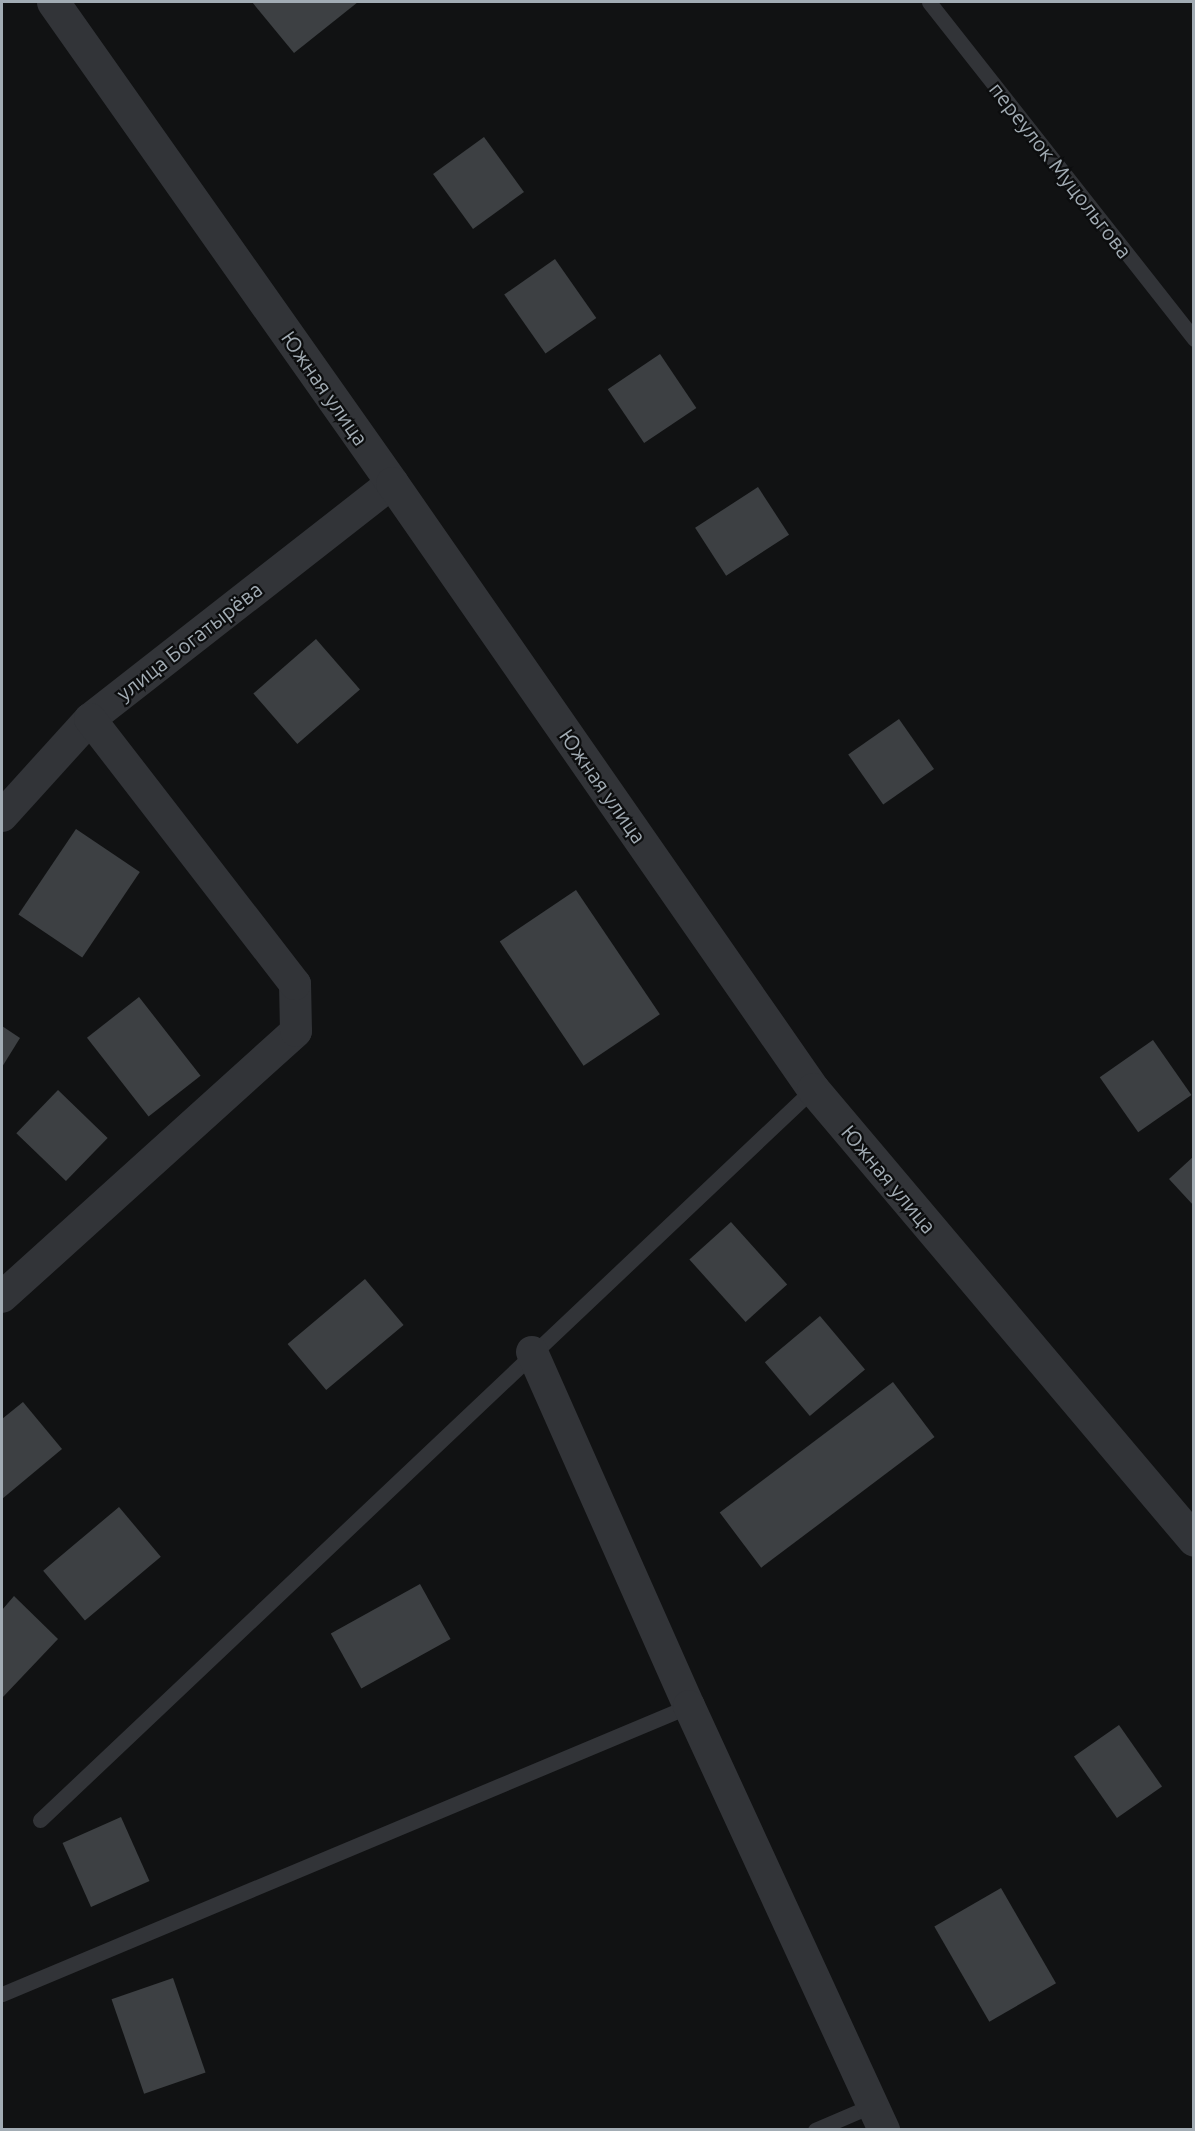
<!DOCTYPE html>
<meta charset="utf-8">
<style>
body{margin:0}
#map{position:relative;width:1195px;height:2131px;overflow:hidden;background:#111213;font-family:Ubuntu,sans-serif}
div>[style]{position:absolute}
.building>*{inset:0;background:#3d4043;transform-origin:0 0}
.service>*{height:15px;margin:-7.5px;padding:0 7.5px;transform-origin:7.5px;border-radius:7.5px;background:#323438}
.minor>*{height:32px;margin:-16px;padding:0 16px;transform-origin:16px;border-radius:16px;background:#323438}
.tertiary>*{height:33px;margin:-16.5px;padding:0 16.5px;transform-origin:16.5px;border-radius:16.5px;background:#323438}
span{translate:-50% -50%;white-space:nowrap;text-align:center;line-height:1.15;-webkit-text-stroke:4.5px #0c0d0e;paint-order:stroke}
.street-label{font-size:21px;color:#a2acb4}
.frame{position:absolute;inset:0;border:3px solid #a2acb4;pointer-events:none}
</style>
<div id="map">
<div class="building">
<div style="clip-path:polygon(252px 2px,358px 2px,294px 53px)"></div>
<div style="left:484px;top:137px;width:68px;height:63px;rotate:54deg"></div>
<div style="left:555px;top:259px;width:72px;height:62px;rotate:55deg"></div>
<div style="left:660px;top:354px;width:65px;height:63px;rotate:56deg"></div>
<div style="left:758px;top:487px;width:57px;height:75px;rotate:57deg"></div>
<div style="left:316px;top:639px;width:67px;height:83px;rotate:49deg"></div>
<div style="left:899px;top:719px;width:61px;height:62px;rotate:55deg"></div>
<div style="left:76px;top:829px;width:77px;height:103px;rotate:34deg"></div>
<div style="left:576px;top:890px;width:150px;height:92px;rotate:56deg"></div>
<div style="left:139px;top:997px;width:100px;height:66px;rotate:52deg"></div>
<div style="clip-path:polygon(2px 1026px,20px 1038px,2px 1067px)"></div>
<div style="left:1153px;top:1040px;width:67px;height:65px;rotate:55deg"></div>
<div style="left:58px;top:1090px;width:69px;height:60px;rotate:44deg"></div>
<div style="clip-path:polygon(1194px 1156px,1194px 1206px,1169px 1179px)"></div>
<div style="left:731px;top:1222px;width:84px;height:56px;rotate:48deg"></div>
<div style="left:365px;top:1279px;width:60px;height:101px;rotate:50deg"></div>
<div style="left:820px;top:1316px;width:70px;height:72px;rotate:50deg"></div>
<div style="left:893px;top:1382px;width:69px;height:217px;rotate:53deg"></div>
<div style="clip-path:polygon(23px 1402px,62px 1449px,2px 1499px,2px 1419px)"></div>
<div style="left:119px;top:1507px;width:65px;height:99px;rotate:50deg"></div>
<div style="left:420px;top:1584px;width:63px;height:102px;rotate:61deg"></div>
<div style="clip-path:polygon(14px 1596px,58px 1639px,2px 1698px,2px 1610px)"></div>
<div style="left:1119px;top:1725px;width:75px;height:55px;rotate:55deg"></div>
<div style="left:121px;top:1817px;width:70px;height:64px;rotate:66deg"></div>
<div style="left:1001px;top:1888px;width:110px;height:77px;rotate:60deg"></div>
<div style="left:173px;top:1978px;width:100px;height:65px;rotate:71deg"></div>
</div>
<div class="service">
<div style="left:929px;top:2px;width:429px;rotate:51.8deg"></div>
<div style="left:40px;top:1820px;width:1064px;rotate:-43.4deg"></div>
<div style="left:2px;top:1994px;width:745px;rotate:-22.74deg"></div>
<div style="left:815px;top:2130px;width:63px;rotate:-23.3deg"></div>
</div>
<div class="minor">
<div style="left:2px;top:816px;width:131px;rotate:-47.8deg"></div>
<div style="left:90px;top:719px;width:383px;rotate:-38deg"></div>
<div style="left:2px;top:1297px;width:396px;rotate:-42.1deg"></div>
<div style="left:296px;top:1031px;width:47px;rotate:-91.2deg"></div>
<div style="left:295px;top:984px;width:335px;rotate:-127.7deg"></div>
<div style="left:532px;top:1352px;width:387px;rotate:66.1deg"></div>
<div style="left:689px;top:1706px;width:467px;rotate:65.3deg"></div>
</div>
<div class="tertiary">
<div style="left:53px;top:2px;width:588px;rotate:54.82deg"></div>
<div style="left:392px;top:483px;width:738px;rotate:55.21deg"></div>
<div style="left:813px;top:1089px;width:590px;rotate:49.81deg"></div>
</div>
<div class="street-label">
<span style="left:1061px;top:170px;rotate:52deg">переулок Муцольгова</span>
<span style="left:325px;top:388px;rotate:55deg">Южная улица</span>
<span style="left:189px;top:641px;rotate:-38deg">улица Богатырёва</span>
<span style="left:603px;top:786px;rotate:55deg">Южная улица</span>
<span style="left:889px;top:1179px;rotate:50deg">Южная улица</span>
</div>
<div class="frame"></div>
</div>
